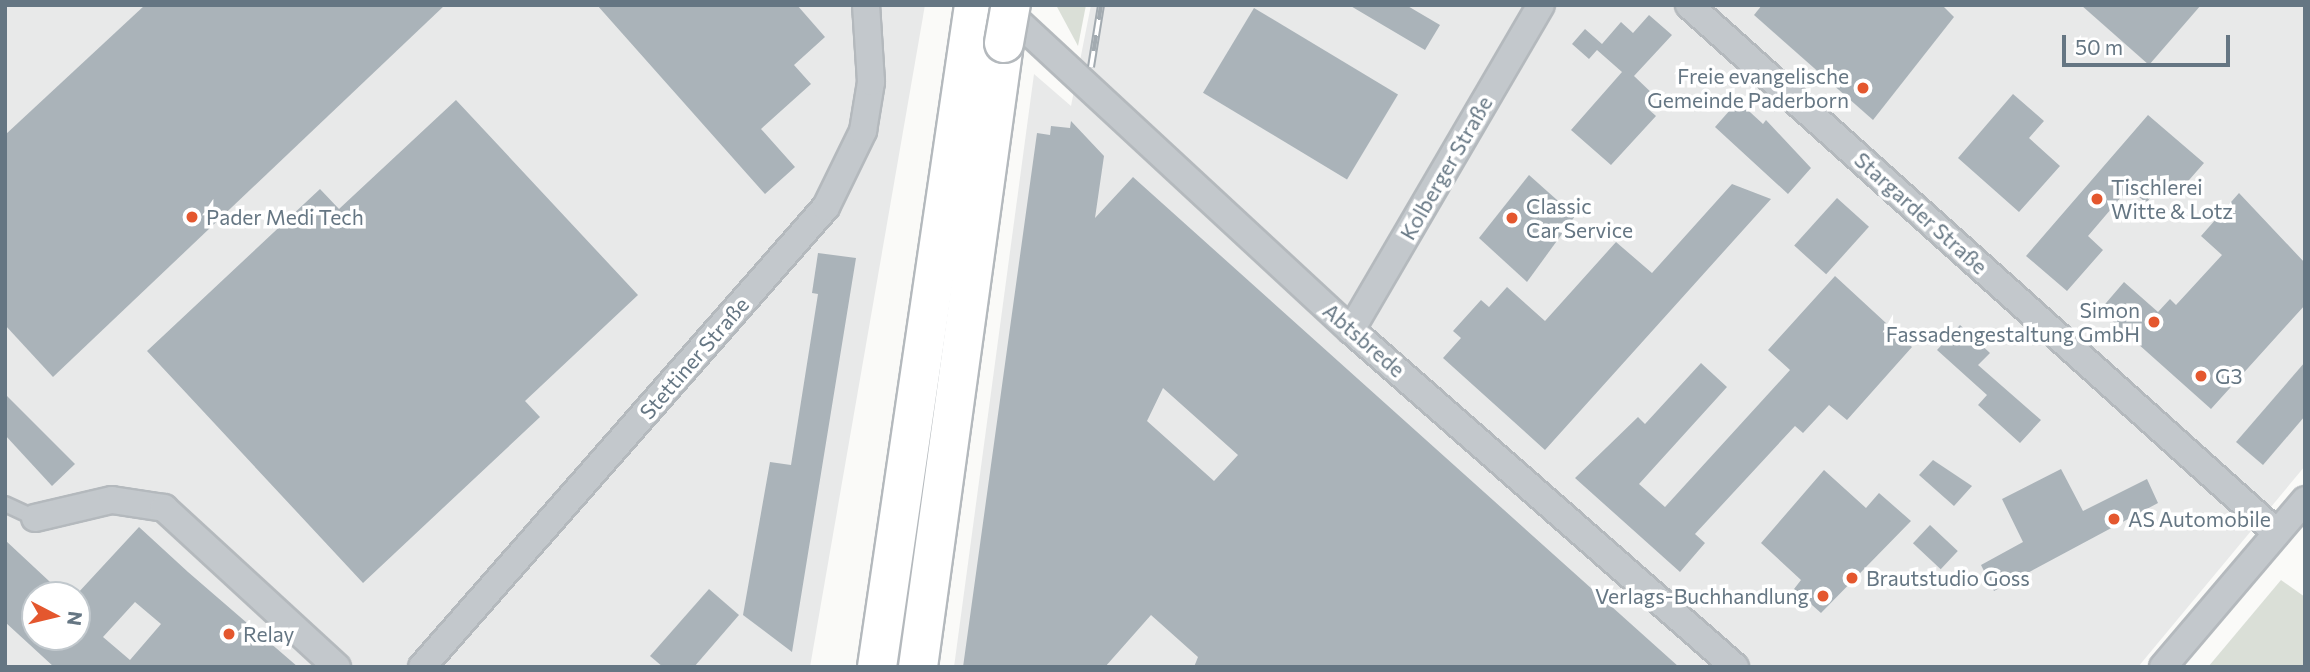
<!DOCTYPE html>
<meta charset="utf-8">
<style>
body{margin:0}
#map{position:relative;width:2310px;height:672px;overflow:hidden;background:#fafaf8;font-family:Commissioner,sans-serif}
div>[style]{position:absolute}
.built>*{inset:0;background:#e8e9e9}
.green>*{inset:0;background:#dadfd7}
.building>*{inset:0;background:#aab3b9;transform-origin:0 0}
.roads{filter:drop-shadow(2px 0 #b4b9bd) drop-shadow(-2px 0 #b4b9bd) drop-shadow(0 2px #b4b9bd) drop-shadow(0 -2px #b4b9bd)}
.service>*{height:14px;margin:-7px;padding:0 7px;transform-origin:7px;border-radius:7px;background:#c3c8cc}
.minor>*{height:26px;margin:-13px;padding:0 13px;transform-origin:13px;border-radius:13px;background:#c3c8cc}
.trunk>*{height:38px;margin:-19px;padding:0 19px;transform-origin:19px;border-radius:19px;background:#fff}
.rail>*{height:8px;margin-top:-4px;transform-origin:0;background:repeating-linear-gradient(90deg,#fff 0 16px,#a2aab0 0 32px);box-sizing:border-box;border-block:2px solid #a2aab0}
.bridges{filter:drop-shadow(2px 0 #b4b9bd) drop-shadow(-2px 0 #b4b9bd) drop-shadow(0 2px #b4b9bd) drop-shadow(0 -2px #b4b9bd)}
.trunk-bridge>*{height:38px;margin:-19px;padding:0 19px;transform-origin:19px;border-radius:19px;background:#fff}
.dots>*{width:19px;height:19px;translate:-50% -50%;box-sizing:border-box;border:4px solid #fff;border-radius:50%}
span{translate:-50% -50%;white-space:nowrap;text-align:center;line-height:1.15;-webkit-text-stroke:7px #fff;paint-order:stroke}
.poi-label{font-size:21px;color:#657683}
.right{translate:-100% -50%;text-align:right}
.left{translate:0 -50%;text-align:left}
.street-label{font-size:21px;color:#657683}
.frame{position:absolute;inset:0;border:7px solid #657683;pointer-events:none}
.north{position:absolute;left:21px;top:581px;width:70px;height:70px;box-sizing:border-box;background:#fff;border:2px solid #c1c8cd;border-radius:50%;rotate:97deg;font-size:19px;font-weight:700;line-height:28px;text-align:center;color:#657683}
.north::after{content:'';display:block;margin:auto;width:24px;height:32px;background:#e4572e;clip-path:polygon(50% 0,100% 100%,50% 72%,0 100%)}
.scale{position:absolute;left:2062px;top:35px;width:168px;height:32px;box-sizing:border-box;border:4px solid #657683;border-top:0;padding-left:9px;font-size:21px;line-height:24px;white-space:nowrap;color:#657683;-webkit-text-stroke:5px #fff;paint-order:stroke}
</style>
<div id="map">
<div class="built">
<div style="clip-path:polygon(evenodd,5px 5px,925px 5px,810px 667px,5px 667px,5px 5px,35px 595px,77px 595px,77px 637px,35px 637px,35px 595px)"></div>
<div style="clip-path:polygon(1091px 5px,2305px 5px,2305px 466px,2138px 667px,954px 667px,1034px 74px,1071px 106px)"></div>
</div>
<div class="green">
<div style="clip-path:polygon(1056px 5px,1086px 5px,1078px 46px)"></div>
<div style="clip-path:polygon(2281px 580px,2305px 597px,2305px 667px,2208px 667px)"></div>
</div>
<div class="building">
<div style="clip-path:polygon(145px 5px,445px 5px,53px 377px,5px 325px,5px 135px)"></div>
<div style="clip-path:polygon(597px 5px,797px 5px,825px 37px,794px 65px,811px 84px,761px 129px,795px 167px,765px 194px)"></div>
<div style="clip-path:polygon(1349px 5px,1406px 5px,1440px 25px,1425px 50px)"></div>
<div style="clip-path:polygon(1762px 5px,1942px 5px,1954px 17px,1873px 120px,1754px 15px)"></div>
<div style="clip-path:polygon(2081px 5px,2201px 5px,2149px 65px)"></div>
<div style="left:1254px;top:8px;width:168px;height:99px;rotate:31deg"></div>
<div style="clip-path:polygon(1649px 15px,1672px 35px,1634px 76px,1656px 97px,1647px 108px,1656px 116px,1611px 165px,1571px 130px,1622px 72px,1597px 50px,1589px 59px,1572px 44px,1585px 29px,1602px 44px,1621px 22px,1633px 33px)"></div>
<div style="clip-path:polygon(2013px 94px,2044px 121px,2029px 138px,2060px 166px,2019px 212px,1958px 158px)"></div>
<div style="clip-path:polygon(456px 100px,638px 295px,525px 401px,540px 417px,363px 583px,147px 351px,320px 189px,339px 209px)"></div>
<div style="clip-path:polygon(1738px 101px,1763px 124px,1766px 120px,1811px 168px,1788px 194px,1715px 127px)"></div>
<div style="clip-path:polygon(2148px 115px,2204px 163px,2175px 196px,2162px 184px,2146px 203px,2129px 188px,2088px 236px,2103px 250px,2067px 291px,2026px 256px)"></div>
<div style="clip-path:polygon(evenodd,1071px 121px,1104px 156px,1095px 218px,1133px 177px,1679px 667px,1194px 667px,1198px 657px,1151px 615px,1105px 667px,963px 667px,1037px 133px,1050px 135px,1051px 126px,1070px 128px,1071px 121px,1163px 388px,1238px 455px,1214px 481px,1147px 421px,1163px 388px)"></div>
<div style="clip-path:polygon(1529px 175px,1575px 216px,1527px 282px,1479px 238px)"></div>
<div style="clip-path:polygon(1732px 184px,1771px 199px,1545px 450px,1443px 358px,1461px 338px,1453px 331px,1481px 300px,1489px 307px,1507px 287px,1545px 321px,1616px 242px,1652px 273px)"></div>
<div style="clip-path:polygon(2239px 193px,2305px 263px,2305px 305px,2211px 409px,2100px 310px,2124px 282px,2158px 312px,2170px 299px,2176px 305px,2222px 255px,2201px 236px)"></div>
<div style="left:1837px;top:198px;width:43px;height:64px;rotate:42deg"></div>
<div style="clip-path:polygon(818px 253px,856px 258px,792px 652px,743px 615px,770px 462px,791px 465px,818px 294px,812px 293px)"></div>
<div style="clip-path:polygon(1835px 276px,1912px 347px,1847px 420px,1829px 405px,1803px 433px,1795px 426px,1695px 534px,1705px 543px,1680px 572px,1575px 478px,1638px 417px,1645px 424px,1701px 363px,1727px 387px,1639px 484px,1665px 507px,1790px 370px,1768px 350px)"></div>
<div style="clip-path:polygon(1960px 325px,1990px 353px,1978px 365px,2041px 420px,2020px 443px,1978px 405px,1987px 395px,1937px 350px)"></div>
<div style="clip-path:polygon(2305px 362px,2305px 416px,2263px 465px,2236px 442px)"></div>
<div style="clip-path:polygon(5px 394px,75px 464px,52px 486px,5px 435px)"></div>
<div style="clip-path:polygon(1933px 460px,1972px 486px,1954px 506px,1919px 475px)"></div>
<div style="clip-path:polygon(2061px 469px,2083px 511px,2147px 479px,2158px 503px,1994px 591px,1981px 565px,2023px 542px,2002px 499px)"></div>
<div style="clip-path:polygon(1824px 470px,1866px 508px,1879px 493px,1911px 521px,1821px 613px,1794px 589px,1801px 580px,1761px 543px)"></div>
<div style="left:1930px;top:525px;width:38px;height:25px;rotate:43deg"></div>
<div style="clip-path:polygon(evenodd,139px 527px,188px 572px,298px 667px,54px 667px,5px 622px,5px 540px,64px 595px,35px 595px,35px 637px,77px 637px,77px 594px,139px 527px,135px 602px,161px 624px,130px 660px,103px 637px,135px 602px)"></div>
<div style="clip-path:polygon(709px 589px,739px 615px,694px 667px,663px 667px,650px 656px)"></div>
</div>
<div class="roads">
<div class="service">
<div style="left:5px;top:504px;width:33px;rotate:25deg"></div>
</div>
<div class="minor">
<div style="left:1689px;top:5px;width:790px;rotate:41.92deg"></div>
<div style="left:1001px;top:6px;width:477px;rotate:42.8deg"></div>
<div style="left:1351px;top:330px;width:511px;rotate:41.27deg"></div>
<div style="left:1351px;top:330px;width:376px;rotate:-59.7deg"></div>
<div style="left:35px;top:518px;width:79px;rotate:-13.2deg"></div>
<div style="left:112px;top:500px;width:53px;rotate:8.7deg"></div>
<div style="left:164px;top:508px;width:235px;rotate:42.6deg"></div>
<div style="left:422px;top:667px;width:612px;rotate:-48.71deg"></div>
<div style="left:826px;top:207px;width:85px;rotate:-64deg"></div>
<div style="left:863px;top:131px;width:50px;rotate:-80.7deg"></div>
<div style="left:871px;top:82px;width:77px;rotate:-93.7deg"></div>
<div style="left:2163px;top:667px;width:219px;rotate:-49.6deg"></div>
</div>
<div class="trunk">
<div style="left:877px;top:667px;width:669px;rotate:-81.66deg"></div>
<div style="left:918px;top:667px;width:630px;rotate:-82.15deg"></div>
</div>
</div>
<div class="rail">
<div style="left:1091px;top:67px;width:63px;rotate:-80.8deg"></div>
</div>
<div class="bridges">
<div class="trunk-bridge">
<div style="left:1004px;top:43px;width:39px;rotate:-80deg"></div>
</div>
</div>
<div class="dots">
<div style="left:1863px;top:88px;background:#e4572e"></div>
<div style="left:2097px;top:199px;background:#e4572e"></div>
<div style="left:192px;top:217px;background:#e4572e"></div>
<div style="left:1512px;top:218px;background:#e4572e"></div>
<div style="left:2154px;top:322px;background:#e4572e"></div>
<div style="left:2201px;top:376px;background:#e4572e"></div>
<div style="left:2114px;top:519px;background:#e4572e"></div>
<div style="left:1852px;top:578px;background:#e4572e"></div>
<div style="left:1823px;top:596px;background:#e4572e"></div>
<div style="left:229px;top:634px;background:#e4572e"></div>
</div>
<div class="poi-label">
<span class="right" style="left:1849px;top:88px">Freie evangelische<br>Gemeinde Paderborn</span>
<span class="left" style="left:2111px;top:199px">Tischlerei<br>Witte &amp; Lotz</span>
<span class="left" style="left:1526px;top:218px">Classic<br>Car Service</span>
<span class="left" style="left:206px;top:217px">Pader Medi Tech</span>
<span class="right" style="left:2140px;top:322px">Simon<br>Fassadengestaltung GmbH</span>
<span class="left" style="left:2215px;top:376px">G3</span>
<span class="left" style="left:2128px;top:519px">AS Automobile</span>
<span class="left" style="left:1866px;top:578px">Brautstudio Goss</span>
<span class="right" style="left:1809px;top:596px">Verlags-Buchhandlung</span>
<span class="left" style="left:243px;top:634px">Relay</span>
</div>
<div class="street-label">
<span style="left:1446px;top:168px;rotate:-60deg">Kolberger Straße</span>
<span style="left:1921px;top:213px;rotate:42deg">Stargarder Straße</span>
<span style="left:1364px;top:340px;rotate:41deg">Abtsbrede</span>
<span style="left:694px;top:358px;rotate:-49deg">Stettiner Straße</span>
</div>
<div class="frame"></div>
<div class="north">N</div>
<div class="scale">50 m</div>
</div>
